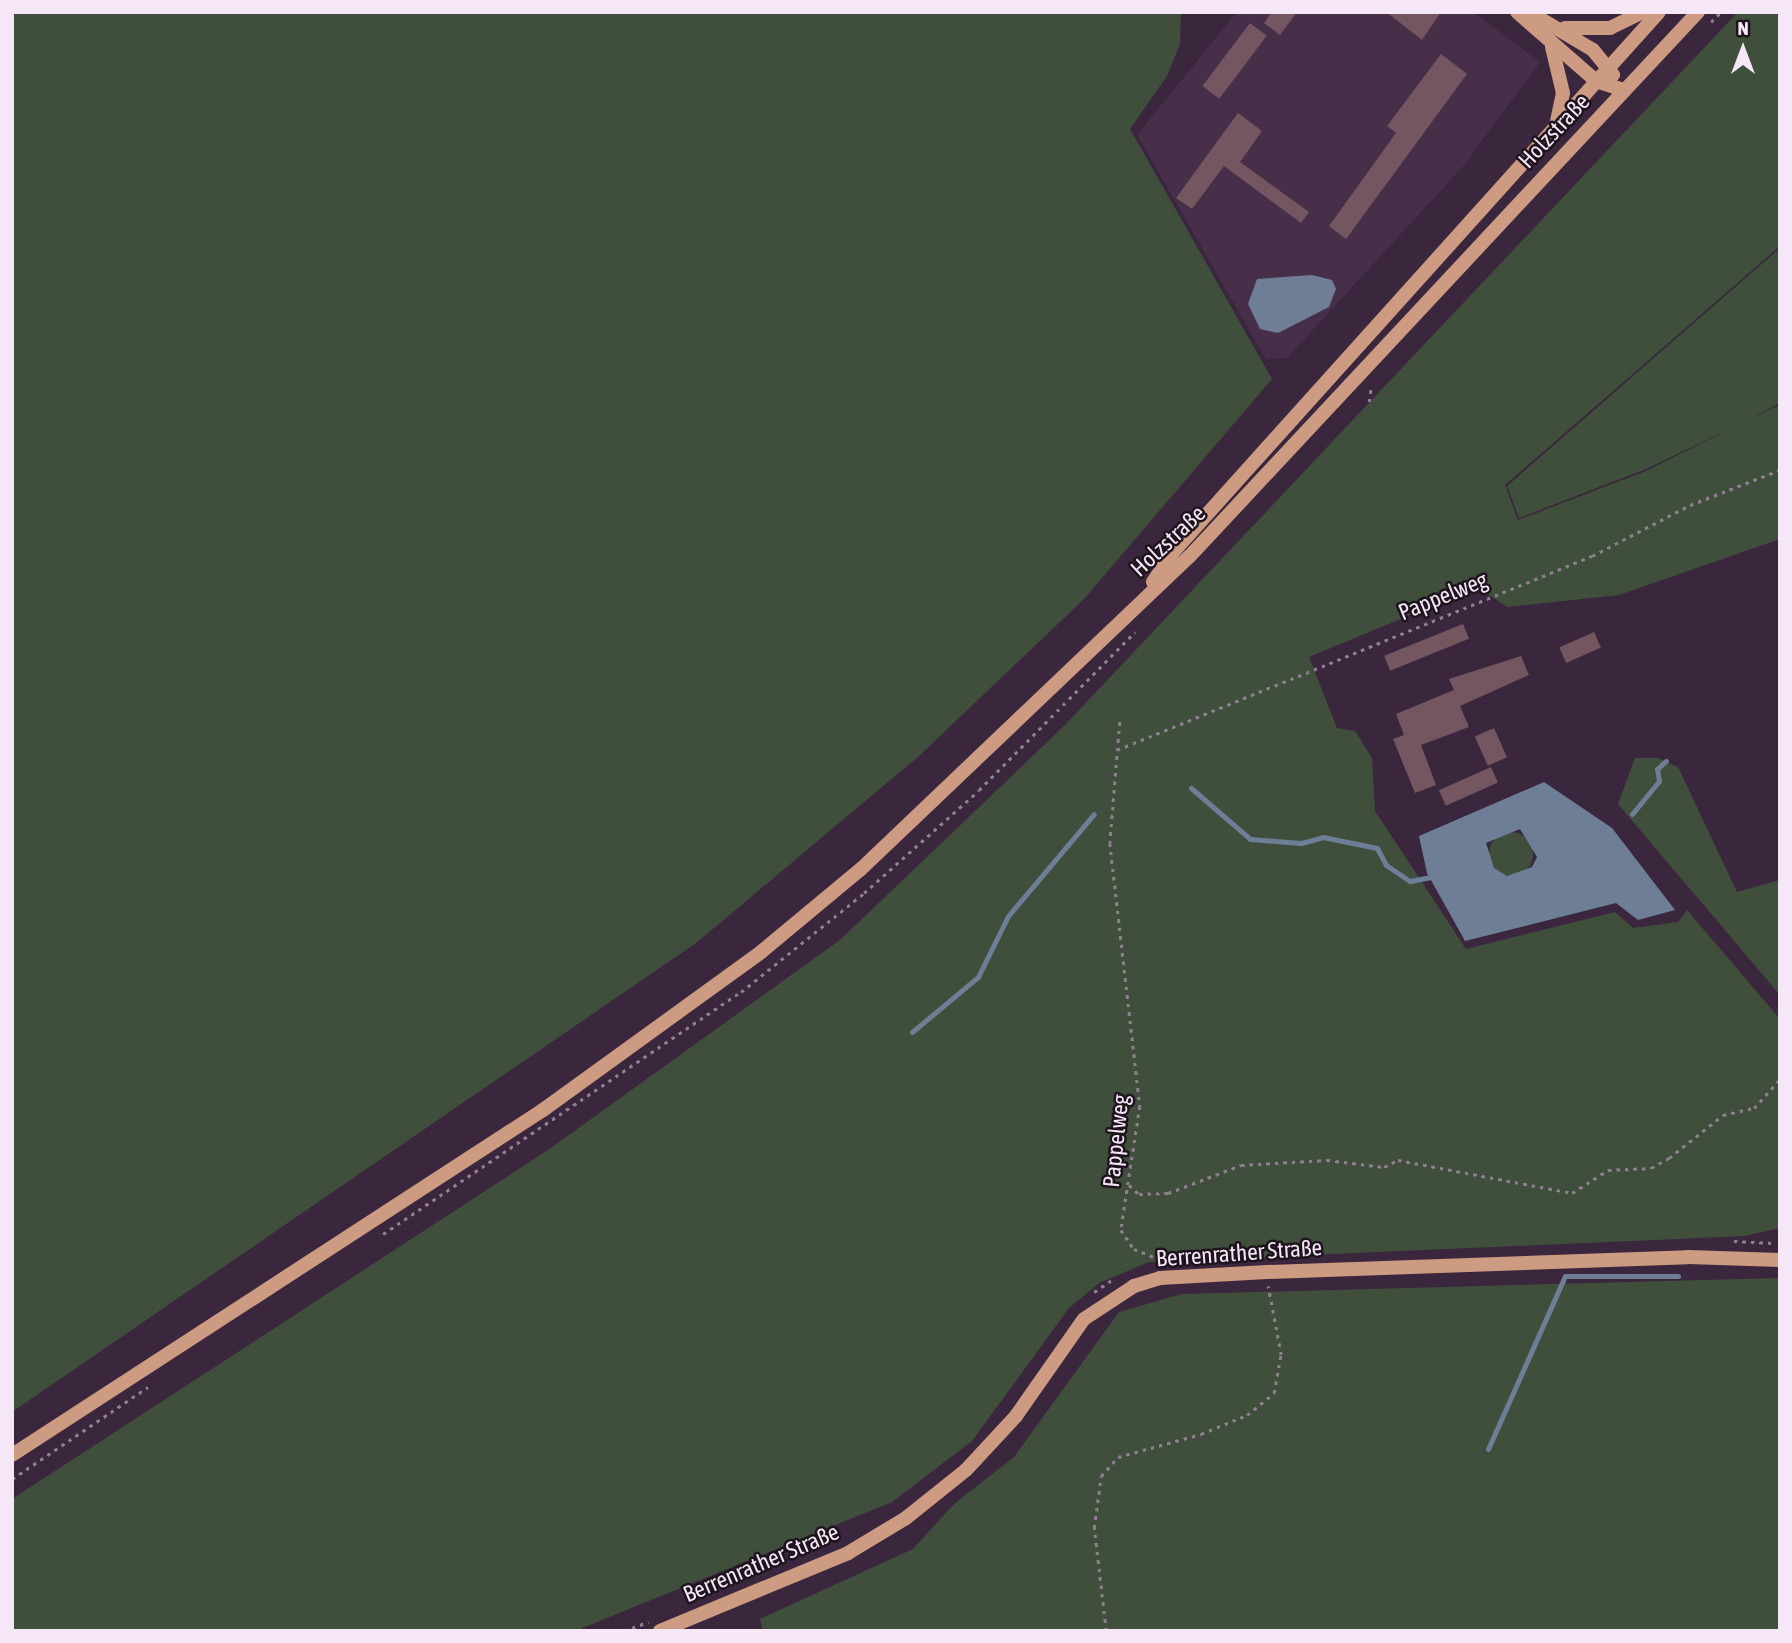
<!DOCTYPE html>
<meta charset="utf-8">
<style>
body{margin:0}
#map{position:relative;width:1792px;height:1643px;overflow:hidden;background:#3b273d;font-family:"Asap Condensed",sans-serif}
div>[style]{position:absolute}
.built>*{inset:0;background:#472e49}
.green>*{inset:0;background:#3f4f3c}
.round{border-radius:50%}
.water>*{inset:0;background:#6d7e96}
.stream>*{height:5px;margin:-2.5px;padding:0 2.5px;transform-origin:2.5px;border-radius:2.5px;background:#6d7e96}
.building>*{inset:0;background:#745661;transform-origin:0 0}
.path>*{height:2.5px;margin-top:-1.25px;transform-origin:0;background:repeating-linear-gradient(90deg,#907f91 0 3.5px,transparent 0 8.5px)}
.secondary>*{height:14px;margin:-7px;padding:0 7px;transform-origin:7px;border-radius:7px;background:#cd9b81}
span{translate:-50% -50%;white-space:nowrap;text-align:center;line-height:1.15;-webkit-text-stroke:5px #1d141d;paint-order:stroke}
.street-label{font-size:23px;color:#f5e7f5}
.frame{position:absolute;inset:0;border:14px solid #f5e7f5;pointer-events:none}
.north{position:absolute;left:1708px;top:14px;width:70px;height:70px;-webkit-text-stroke:5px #1d141d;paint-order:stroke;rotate:0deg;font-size:19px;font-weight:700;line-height:28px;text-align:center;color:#f5e7f5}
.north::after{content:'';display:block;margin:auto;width:24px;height:32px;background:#f5e7f5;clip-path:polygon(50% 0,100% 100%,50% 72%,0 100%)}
</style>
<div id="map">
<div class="built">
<div style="clip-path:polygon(1237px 12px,1473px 12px,1540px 62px,1465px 164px,1287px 358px,1266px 359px,1137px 135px)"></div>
</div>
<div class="green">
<div style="clip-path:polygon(17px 12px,1181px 12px,1180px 44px,1167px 76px,1130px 129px,1272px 379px,1084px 599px,919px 756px,696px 943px,12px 1412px,12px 19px)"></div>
<div style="clip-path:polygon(1738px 12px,1780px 12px,1780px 246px,1505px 485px,1518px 520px,1646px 471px,1740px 424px,1646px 469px,1519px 518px,1507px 486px,1780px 248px,1780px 403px,1749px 419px,1780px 405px,1780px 539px,1619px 595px,1507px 607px,1478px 587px,1309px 657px,1337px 728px,1355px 731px,1372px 758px,1375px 811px,1466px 949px,1615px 912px,1633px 928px,1678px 922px,1687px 910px,1780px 1019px,1780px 1228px,1745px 1236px,1149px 1262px,1099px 1283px,1069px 1308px,972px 1441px,892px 1502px,575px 1631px,12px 1631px,12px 1499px,548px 1150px,840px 940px,1064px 726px)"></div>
<div style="clip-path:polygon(1635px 758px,1658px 758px,1678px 767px,1737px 892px,1780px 880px,1780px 995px,1618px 804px)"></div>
<div class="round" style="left:1489px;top:832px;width:44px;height:44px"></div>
<div style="clip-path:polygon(1780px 1278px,1780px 1631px,763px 1631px,760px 1619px,913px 1549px,954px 1504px,1014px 1457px,1119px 1312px,1182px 1294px)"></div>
</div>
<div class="water">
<div style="clip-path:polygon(1312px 275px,1332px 280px,1336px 289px,1329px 307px,1278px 333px,1260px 329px,1248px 304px,1257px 279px)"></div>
<div style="clip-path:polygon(evenodd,1544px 782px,1612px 828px,1675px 910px,1638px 920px,1616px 903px,1465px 941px,1427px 873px,1419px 836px,1544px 782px,1520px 829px,1537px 857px,1532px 867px,1507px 876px,1494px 868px,1486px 843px,1520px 829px)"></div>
</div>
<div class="stream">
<div style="left:1191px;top:788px;width:78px;rotate:40.8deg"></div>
<div style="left:1250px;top:839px;width:51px;rotate:4.5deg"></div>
<div style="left:1301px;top:843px;width:23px;rotate:-15deg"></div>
<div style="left:1323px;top:837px;width:55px;rotate:11.5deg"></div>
<div style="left:1377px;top:848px;width:19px;rotate:62deg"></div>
<div style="left:1386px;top:865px;width:29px;rotate:34deg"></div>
<div style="left:1410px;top:881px;width:25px;rotate:-11deg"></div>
<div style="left:1632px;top:814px;width:43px;rotate:-50.7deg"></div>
<div style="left:1659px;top:781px;width:12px;rotate:-99deg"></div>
<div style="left:1657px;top:769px;width:12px;rotate:-42deg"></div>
<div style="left:912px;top:1032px;width:86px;rotate:-39.8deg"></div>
<div style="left:978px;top:977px;width:68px;rotate:-63.8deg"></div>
<div style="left:1008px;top:916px;width:133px;rotate:-49.9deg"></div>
<div style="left:1488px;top:1449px;width:189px;rotate:-66deg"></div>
<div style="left:1565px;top:1276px;width:113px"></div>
</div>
<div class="building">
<div style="clip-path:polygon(1272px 12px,1297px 12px,1280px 35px,1264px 23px)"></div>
<div style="clip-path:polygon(1386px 12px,1441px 12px,1422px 40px)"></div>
<div style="left:1250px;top:23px;width:21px;height:79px;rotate:37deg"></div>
<div style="clip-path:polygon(1441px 54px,1467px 74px,1346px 239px,1329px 226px,1396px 133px,1387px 126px)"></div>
<div style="clip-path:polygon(1238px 113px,1262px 131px,1240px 162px,1309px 212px,1301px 223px,1224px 166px,1192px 209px,1176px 198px)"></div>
<div style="left:1463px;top:624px;width:16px;height:85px;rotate:68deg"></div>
<div style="left:1594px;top:632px;width:17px;height:38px;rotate:66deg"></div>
<div style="clip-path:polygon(1521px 656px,1529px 675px,1460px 706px,1469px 727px,1421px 745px,1436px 785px,1415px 793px,1393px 739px,1404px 735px,1396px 714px,1454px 690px,1449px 679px)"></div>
<div style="left:1494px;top:728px;width:32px;height:21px;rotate:66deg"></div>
<div style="left:1491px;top:767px;width:17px;height:57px;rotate:66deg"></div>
</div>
<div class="path">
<div style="left:1711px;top:22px;width:14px;rotate:-45deg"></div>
<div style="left:1369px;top:402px;width:15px;rotate:-82deg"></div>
<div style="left:1120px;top:722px;width:121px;rotate:94.7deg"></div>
<div style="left:1110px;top:843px;width:265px;rotate:83.5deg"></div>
<div style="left:1140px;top:1106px;width:125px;rotate:98.7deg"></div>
<div style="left:1121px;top:1230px;width:23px;rotate:56deg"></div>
<div style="left:1134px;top:1249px;width:31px;rotate:22deg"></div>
<div style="left:1117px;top:750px;width:513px;rotate:-22.22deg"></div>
<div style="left:1592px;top:556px;width:110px;rotate:-27.5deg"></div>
<div style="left:1690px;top:505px;width:97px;rotate:-21.3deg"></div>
<div style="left:1129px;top:1185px;width:13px;rotate:42deg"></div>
<div style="left:1139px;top:1194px;width:29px;rotate:-2deg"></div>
<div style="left:1168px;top:1193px;width:78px;rotate:-21deg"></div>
<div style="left:1241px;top:1165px;width:86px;rotate:-3.3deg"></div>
<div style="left:1327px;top:1160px;width:57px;rotate:7deg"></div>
<div style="left:1384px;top:1167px;width:16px;rotate:-27deg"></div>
<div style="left:1398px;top:1160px;width:177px;rotate:10.7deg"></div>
<div style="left:1572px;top:1193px;width:43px;rotate:-32.6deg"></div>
<div style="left:1608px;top:1170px;width:43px;rotate:-2.7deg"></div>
<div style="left:1651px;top:1168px;width:21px;rotate:-29deg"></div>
<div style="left:1669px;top:1158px;width:69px;rotate:-38.5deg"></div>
<div style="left:1723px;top:1115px;width:32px;rotate:-13deg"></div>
<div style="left:1754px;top:1108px;width:39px;rotate:-48deg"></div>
<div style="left:383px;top:1234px;width:432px;rotate:-34.1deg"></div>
<div style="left:741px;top:992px;width:158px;rotate:-38.8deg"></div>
<div style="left:864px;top:893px;width:154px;rotate:-41.8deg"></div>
<div style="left:979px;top:790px;width:222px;rotate:-45.4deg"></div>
<div style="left:1734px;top:1241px;width:39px;rotate:3deg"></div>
<div style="left:1094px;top:1292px;width:25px;rotate:-34deg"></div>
<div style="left:12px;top:1479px;width:164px;rotate:-34.1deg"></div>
<div style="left:624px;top:1631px;width:26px;rotate:-21deg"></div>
<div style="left:1106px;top:1631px;width:104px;rotate:-96.6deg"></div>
<div style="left:1094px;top:1528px;width:52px;rotate:-82.3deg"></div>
<div style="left:1101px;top:1476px;width:25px;rotate:-48deg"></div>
<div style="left:1118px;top:1457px;width:86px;rotate:-15.5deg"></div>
<div style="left:1201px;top:1434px;width:50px;rotate:-22.4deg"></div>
<div style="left:1247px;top:1415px;width:35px;rotate:-39deg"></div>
<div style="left:1274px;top:1393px;width:39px;rotate:-80deg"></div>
<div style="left:1281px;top:1355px;width:70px;rotate:-100.7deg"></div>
<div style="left:1513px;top:1631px;width:148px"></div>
</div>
<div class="secondary">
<div style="left:1517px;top:12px;width:105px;rotate:41.1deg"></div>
<div style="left:1596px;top:81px;width:28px;rotate:18deg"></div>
<div style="left:1529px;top:12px;width:74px;rotate:30.7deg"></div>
<div style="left:1593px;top:50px;width:32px;rotate:51deg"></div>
<div style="left:1565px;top:28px;width:45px"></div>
<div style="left:1610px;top:28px;width:37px;rotate:-26deg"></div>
<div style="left:1552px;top:47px;width:47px;rotate:76.6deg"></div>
<div style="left:1563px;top:93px;width:34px;rotate:102deg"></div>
<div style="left:1153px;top:582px;width:37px;rotate:-56deg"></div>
<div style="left:1174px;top:551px;width:725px;rotate:-48.02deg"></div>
<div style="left:12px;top:1455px;width:633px;rotate:-33.01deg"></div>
<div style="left:543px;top:1110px;width:269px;rotate:-35.9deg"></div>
<div style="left:761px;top:952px;width:130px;rotate:-39.7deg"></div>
<div style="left:861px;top:869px;width:453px;rotate:-43.6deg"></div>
<div style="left:1189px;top:557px;width:746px;rotate:-46.96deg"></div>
<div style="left:660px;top:1631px;width:204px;rotate:-22.5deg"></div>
<div style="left:848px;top:1553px;width:68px;rotate:-31.1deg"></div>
<div style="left:906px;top:1518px;width:77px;rotate:-38.7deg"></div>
<div style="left:966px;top:1470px;width:74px;rotate:-47.2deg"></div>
<div style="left:1016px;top:1416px;width:118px;rotate:-55deg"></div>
<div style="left:1084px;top:1319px;width:60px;rotate:-33.4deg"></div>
<div style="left:1134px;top:1286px;width:27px;rotate:-17deg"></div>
<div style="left:1160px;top:1278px;width:107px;rotate:-3.2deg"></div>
<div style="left:1267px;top:1272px;width:421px;rotate:-2deg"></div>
<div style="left:1688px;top:1257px;width:92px;rotate:1.9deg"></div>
</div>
<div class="street-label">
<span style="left:1554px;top:131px;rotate:-47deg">Holzstraße</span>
<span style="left:1168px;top:541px;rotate:-43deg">Holzstraße</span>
<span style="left:1443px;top:596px;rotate:-22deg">Pappelweg</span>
<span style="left:1116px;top:1141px;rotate:-84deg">Pappelweg</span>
<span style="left:1239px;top:1253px;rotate:-4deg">Berrenrather Straße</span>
<span style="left:761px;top:1563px;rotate:-23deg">Berrenrather Straße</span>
</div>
<div class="frame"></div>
<div class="north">N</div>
</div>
